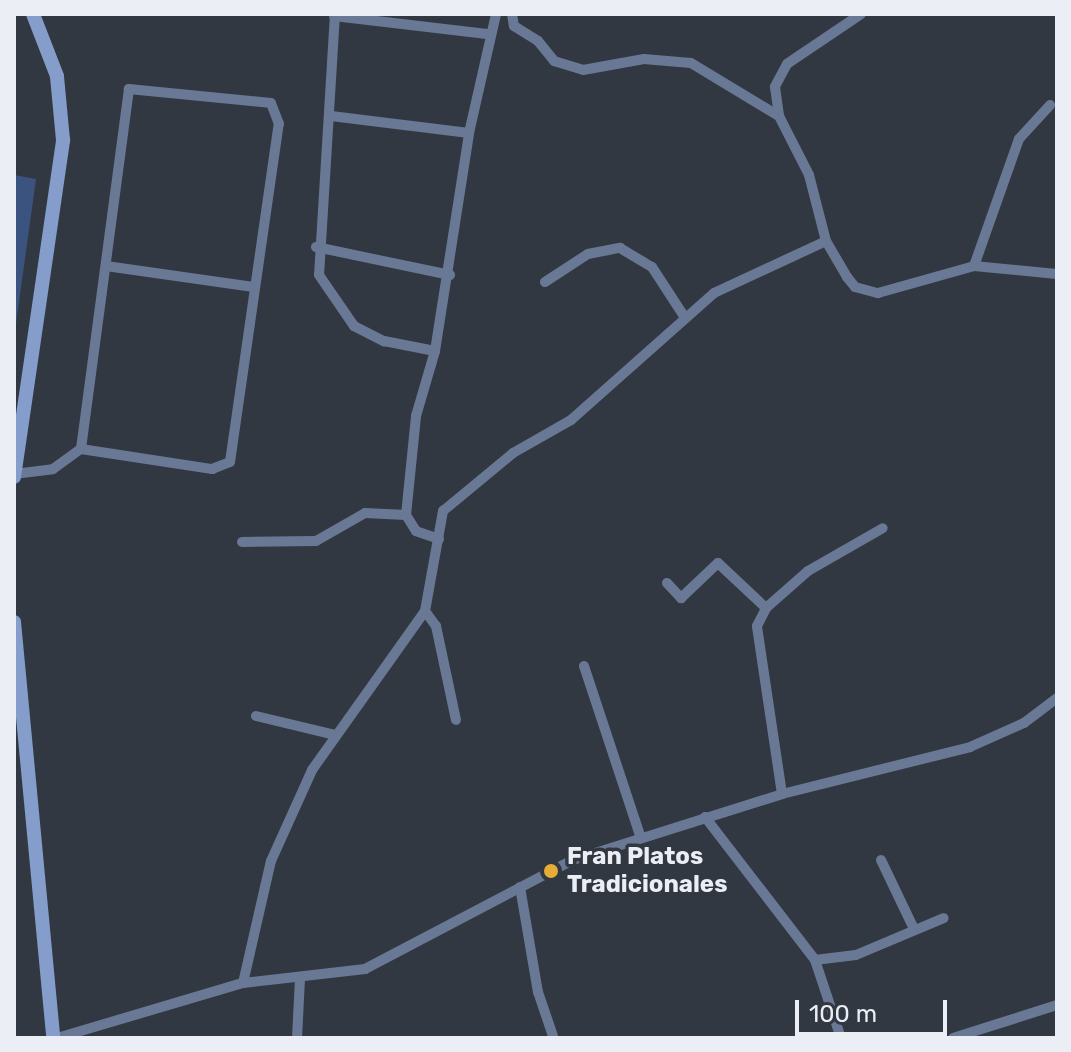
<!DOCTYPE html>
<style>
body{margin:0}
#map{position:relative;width:1071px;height:1052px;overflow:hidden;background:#323842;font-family:Rubik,sans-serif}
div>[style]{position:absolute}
.green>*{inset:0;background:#3b537f}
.minor>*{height:10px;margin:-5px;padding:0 5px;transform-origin:5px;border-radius:5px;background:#697995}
.secondary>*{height:14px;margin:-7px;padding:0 7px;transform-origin:7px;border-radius:7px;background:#849dca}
.dots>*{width:22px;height:22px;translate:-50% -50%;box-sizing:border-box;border:4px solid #323842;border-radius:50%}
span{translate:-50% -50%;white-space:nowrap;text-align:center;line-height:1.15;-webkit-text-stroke:7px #323842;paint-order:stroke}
.poi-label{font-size:24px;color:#ebeff5;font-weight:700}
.left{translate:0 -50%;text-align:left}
.frame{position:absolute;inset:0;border:16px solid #ebeff5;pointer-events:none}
.scale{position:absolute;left:795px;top:1000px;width:152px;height:36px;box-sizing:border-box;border:4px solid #ebeff5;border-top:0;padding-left:10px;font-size:24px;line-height:28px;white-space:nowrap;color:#ebeff5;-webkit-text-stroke:6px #323842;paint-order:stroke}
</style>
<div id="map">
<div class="green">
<div style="clip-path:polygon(14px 175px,36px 179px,14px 338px)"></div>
</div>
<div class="minor">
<div style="left:335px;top:14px;width:261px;rotate:93.5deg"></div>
<div style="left:319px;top:275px;width:62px;rotate:55.5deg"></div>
<div style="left:354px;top:326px;width:34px;rotate:27deg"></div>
<div style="left:384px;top:341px;width:52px;rotate:11.1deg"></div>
<div style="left:512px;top:14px;width:12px;rotate:81deg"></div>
<div style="left:514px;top:26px;width:28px;rotate:32deg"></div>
<div style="left:538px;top:41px;width:26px;rotate:51deg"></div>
<div style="left:554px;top:61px;width:30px;rotate:17deg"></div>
<div style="left:583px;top:70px;width:62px;rotate:-10.2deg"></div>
<div style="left:644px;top:59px;width:47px;rotate:4.9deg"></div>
<div style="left:691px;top:63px;width:103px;rotate:31.1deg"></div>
<div style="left:861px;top:14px;width:89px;rotate:146deg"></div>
<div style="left:787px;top:64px;width:26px;rotate:118deg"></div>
<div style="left:775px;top:87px;width:29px;rotate:82deg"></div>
<div style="left:779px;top:116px;width:66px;rotate:63deg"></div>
<div style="left:809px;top:175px;width:68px;rotate:75.6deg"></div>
<div style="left:826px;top:241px;width:42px;rotate:59.7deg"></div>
<div style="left:847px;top:277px;width:13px;rotate:51deg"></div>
<div style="left:855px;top:287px;width:24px;rotate:15deg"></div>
<div style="left:878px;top:293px;width:100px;rotate:-15.7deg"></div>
<div style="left:974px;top:266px;width:83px;rotate:5.5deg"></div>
<div style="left:334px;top:16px;width:154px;rotate:6.7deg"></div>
<div style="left:331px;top:116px;width:139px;rotate:7deg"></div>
<div style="left:316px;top:247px;width:137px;rotate:11.8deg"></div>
<div style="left:106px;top:266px;width:149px;rotate:8.1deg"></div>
<div style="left:974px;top:266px;width:135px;rotate:-70.5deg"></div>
<div style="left:1019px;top:139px;width:46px;rotate:-47.6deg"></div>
<div style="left:545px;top:282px;width:51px;rotate:-33.1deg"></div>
<div style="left:588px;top:254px;width:33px;rotate:-11deg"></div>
<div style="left:620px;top:248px;width:37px;rotate:31deg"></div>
<div style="left:652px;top:267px;width:59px;rotate:56.9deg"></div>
<div style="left:14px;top:474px;width:39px;rotate:-7deg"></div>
<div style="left:53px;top:469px;width:34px;rotate:-36deg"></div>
<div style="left:81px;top:449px;width:133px;rotate:8.7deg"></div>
<div style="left:212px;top:469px;width:19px;rotate:-21deg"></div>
<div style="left:230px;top:462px;width:342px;rotate:-81.8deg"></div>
<div style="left:279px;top:124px;width:22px;rotate:-111deg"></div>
<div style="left:271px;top:103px;width:143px;rotate:-174.4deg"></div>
<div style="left:129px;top:89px;width:363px;rotate:97.6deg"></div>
<div style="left:439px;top:539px;width:24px;rotate:-161deg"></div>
<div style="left:416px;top:531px;width:19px;rotate:-122deg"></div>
<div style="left:406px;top:515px;width:100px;rotate:-84.2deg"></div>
<div style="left:416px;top:416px;width:68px;rotate:-73.7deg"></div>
<div style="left:435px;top:351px;width:221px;rotate:-81.1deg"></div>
<div style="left:469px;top:133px;width:122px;rotate:-77.2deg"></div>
<div style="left:242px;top:542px;width:74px;rotate:-0.8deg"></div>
<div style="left:316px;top:541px;width:56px;rotate:-29.7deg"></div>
<div style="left:365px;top:513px;width:41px;rotate:2.8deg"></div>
<div style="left:667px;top:583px;width:21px;rotate:47deg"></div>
<div style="left:681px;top:598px;width:51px;rotate:-43.4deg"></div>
<div style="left:718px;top:563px;width:66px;rotate:43.2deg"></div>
<div style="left:425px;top:611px;width:19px;rotate:54deg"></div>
<div style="left:436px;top:626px;width:96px;rotate:78deg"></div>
<div style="left:584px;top:666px;width:181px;rotate:71.7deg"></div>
<div style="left:256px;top:716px;width:81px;rotate:13.5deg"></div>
<div style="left:782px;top:794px;width:170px;rotate:-98.5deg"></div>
<div style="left:757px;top:626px;width:20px;rotate:-63deg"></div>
<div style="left:766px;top:608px;width:56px;rotate:-41.4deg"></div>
<div style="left:808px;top:571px;width:86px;rotate:-29.8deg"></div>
<div style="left:705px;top:817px;width:180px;rotate:52.4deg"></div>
<div style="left:815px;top:960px;width:82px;rotate:71.6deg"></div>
<div style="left:881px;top:860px;width:76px;rotate:64.4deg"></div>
<div style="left:520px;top:887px;width:107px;rotate:80.3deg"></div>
<div style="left:538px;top:992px;width:46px;rotate:71.2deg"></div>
<div style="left:815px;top:960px;width:41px;rotate:-7deg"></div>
<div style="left:856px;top:955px;width:95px;rotate:-22.8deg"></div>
<div style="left:243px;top:983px;width:125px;rotate:-77.1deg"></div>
<div style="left:271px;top:861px;width:100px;rotate:-65.7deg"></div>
<div style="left:312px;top:770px;width:195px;rotate:-54.6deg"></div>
<div style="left:425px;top:611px;width:102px;rotate:-79.8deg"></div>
<div style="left:443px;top:511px;width:91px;rotate:-39.6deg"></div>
<div style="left:513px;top:453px;width:67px;rotate:-29.6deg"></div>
<div style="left:571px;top:420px;width:191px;rotate:-41.6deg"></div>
<div style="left:714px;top:293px;width:123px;rotate:-24.9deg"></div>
<div style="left:57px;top:1038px;width:194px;rotate:-16.5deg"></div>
<div style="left:243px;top:983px;width:123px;rotate:-6.5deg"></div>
<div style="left:365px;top:969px;width:235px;rotate:-27.7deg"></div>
<div style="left:573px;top:860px;width:219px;rotate:-17.5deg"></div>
<div style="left:782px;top:794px;width:194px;rotate:-14deg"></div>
<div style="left:970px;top:747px;width:59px;rotate:-24deg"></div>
<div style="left:1024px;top:723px;width:41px;rotate:-37.1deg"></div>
<div style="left:297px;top:1038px;width:60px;rotate:-87.1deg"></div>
<div style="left:953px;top:1038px;width:109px;rotate:-17.6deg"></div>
</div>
<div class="secondary">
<div style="left:14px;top:477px;width:341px;rotate:-81.7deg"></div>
<div style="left:63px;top:140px;width:64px;rotate:-95.4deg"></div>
<div style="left:57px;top:76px;width:66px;rotate:-111.2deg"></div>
<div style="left:14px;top:622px;width:418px;rotate:84.6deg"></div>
</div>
<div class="dots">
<div style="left:551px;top:871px;background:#e5ad36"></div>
</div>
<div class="poi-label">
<span class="left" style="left:567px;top:871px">Fran Platos<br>Tradicionales</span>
</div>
<div class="frame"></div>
<div class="scale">100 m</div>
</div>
